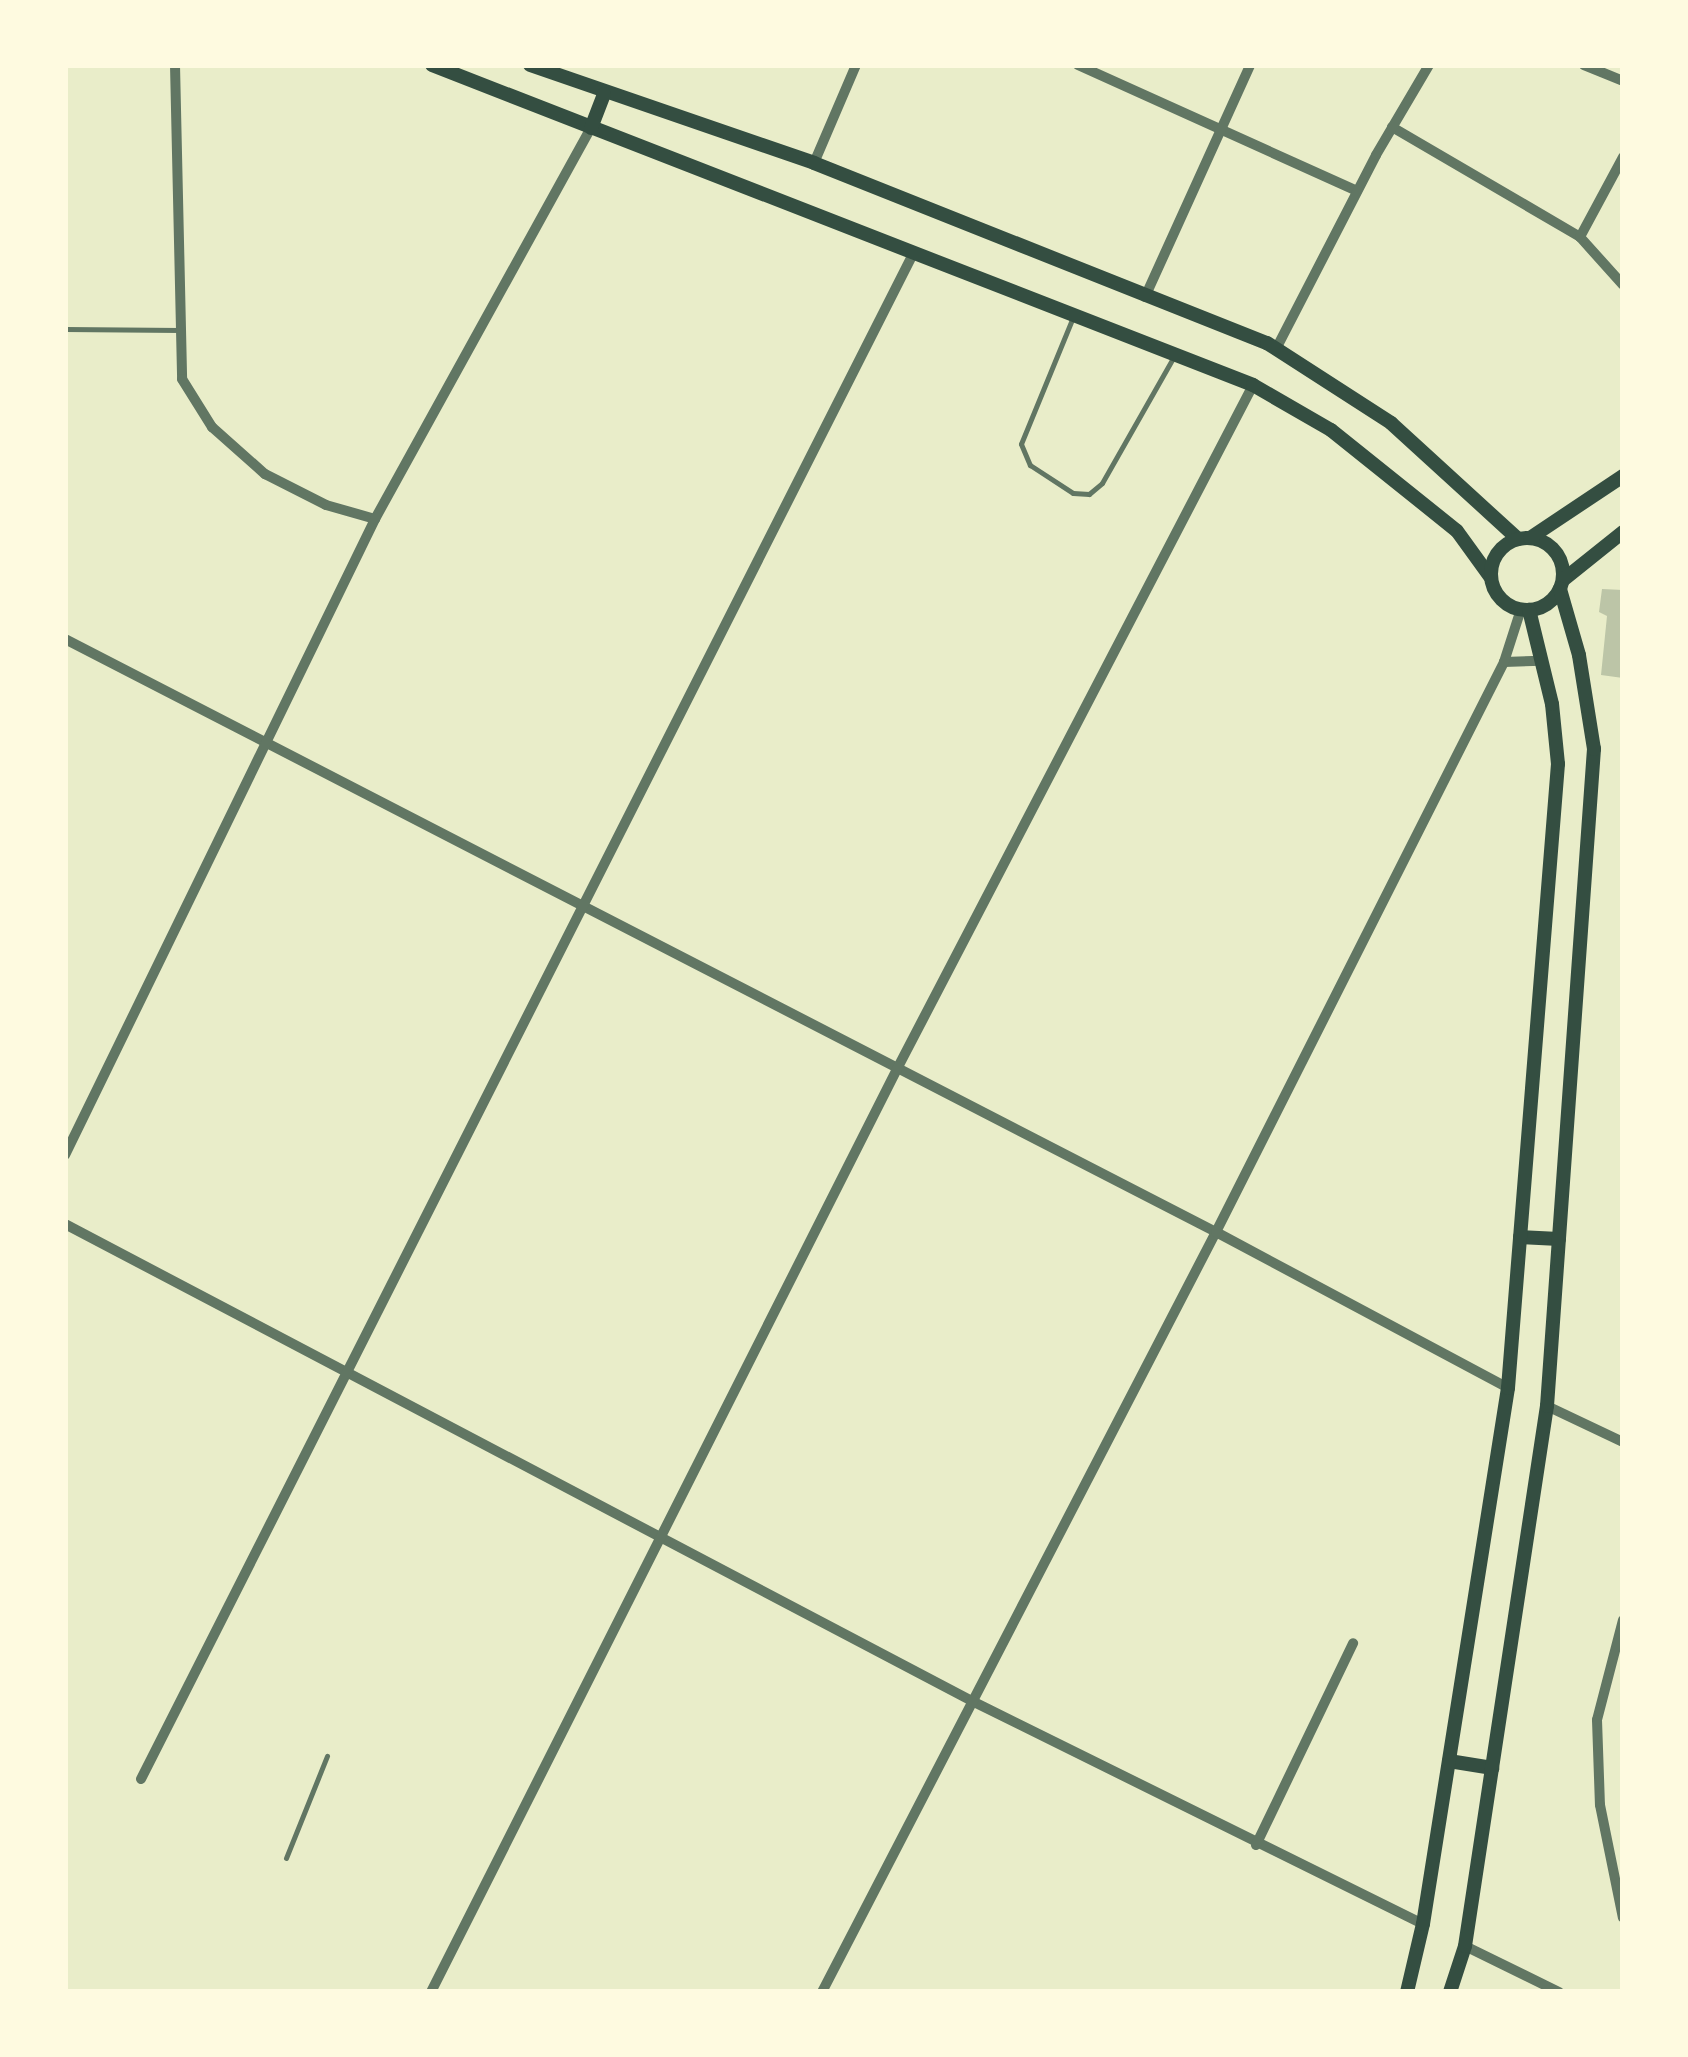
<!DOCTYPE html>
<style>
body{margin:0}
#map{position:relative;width:1688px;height:2057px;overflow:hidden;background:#e9edc9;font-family:"Public Sans",sans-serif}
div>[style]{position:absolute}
.building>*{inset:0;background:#bcc5a7}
.service>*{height:5px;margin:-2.5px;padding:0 2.5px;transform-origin:2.5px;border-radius:2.5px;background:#617663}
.minor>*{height:10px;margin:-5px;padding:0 5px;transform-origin:5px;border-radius:5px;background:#617663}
.secondary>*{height:14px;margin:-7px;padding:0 7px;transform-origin:7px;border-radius:7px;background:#344e41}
.secondary>.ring{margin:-7px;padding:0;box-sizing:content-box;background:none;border:14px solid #344e41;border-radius:50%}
span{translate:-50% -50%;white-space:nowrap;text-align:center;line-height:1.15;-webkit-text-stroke:10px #fefae0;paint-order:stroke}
.frame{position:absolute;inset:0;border:68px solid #fefae0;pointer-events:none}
</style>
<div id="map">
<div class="building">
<div style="clip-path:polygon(1602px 589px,1623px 590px,1623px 678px,1601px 675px,1607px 616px,1599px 612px)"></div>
</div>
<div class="service">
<div style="left:1073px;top:317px;width:137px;rotate:112.3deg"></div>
<div style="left:1021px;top:444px;width:23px;rotate:67deg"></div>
<div style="left:1030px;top:465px;width:51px;rotate:33.1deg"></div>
<div style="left:1073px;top:493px;width:16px;rotate:4deg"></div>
<div style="left:1089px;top:494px;width:17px;rotate:-40deg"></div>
<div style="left:1102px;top:483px;width:144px;rotate:-60.4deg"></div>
<div style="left:65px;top:329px;width:115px;rotate:0.5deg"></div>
<div style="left:286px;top:1858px;width:110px;rotate:-68.1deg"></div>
</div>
<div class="minor">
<div style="left:175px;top:65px;width:314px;rotate:88.7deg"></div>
<div style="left:182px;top:379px;width:57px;rotate:58deg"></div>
<div style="left:212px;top:427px;width:71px;rotate:41.6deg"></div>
<div style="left:265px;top:474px;width:68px;rotate:26.9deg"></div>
<div style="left:326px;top:505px;width:51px;rotate:15.9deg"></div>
<div style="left:1078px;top:65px;width:306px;rotate:24.3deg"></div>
<div style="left:1584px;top:65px;width:42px;rotate:22.3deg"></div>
<div style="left:1392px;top:127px;width:218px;rotate:30.3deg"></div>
<div style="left:1580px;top:237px;width:64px;rotate:48.1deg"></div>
<div style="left:814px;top:163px;width:107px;rotate:-66.8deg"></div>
<div style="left:1580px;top:237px;width:91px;rotate:-61.7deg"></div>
<div style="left:1145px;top:297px;width:255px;rotate:-65.6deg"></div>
<div style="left:1276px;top:349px;width:218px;rotate:-62.7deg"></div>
<div style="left:1376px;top:155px;width:104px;rotate:-59.5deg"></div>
<div style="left:65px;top:639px;width:1295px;rotate:27.26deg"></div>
<div style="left:1216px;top:1232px;width:331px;rotate:28.1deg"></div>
<div style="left:1504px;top:662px;width:37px;rotate:-2deg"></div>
<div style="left:65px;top:1155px;width:708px;rotate:-64.01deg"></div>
<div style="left:375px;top:519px;width:447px;rotate:-61.1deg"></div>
<div style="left:65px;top:1224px;width:1025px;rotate:27.74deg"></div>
<div style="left:972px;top:1701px;width:503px;rotate:26.31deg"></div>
<div style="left:1547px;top:1406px;width:84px;rotate:25.3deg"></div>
<div style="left:1623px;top:1620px;width:103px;rotate:104.6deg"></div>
<div style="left:1597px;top:1720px;width:85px;rotate:88deg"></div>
<div style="left:1600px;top:1805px;width:115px;rotate:78.5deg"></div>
<div style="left:141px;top:1779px;width:1712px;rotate:-63.15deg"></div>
<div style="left:1256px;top:1845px;width:224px;rotate:-64.3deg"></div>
<div style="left:1465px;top:1946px;width:105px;rotate:26.1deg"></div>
<div style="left:431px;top:1992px;width:1034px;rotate:-63.21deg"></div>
<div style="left:897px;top:1069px;width:771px;rotate:-62.5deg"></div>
<div style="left:822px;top:1992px;width:856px;rotate:-62.6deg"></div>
<div style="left:1216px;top:1232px;width:639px;rotate:-63.19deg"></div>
<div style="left:1504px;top:662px;width:56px;rotate:-72.2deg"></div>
</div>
<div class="secondary">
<div style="left:432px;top:65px;width:881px;rotate:21.29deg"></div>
<div style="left:1253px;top:385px;width:90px;rotate:30deg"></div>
<div style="left:1331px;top:430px;width:161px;rotate:38.7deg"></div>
<div style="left:1457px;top:531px;width:58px;rotate:54.1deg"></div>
<div style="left:530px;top:65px;width:300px;rotate:19deg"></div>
<div style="left:814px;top:163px;width:487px;rotate:21.7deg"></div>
<div style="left:1267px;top:343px;width:148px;rotate:32.8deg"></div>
<div style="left:1391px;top:423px;width:172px;rotate:42.4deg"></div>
<div style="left:591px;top:128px;width:36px;rotate:-69deg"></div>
<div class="ring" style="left:1491px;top:538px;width:58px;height:58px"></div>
<div style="left:1530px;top:538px;width:112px;rotate:-33.7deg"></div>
<div style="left:1563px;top:580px;width:77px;rotate:-38.7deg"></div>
<div style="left:1520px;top:1237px;width:39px;rotate:3deg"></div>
<div style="left:1449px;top:1761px;width:44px;rotate:9.2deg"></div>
<div style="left:1407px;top:1992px;width:70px;rotate:-76.8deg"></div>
<div style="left:1423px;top:1924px;width:543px;rotate:-80.99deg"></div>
<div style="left:1508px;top:1388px;width:626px;rotate:-85.42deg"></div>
<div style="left:1558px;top:764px;width:60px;rotate:-95.7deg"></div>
<div style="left:1552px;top:704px;width:97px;rotate:-103.7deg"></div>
<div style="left:1450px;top:1992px;width:48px;rotate:-71.9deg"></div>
<div style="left:1465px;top:1946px;width:546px;rotate:-81.37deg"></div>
<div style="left:1547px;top:1406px;width:659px;rotate:-85.91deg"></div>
<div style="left:1594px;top:749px;width:95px;rotate:-99.1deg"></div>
<div style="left:1579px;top:655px;width:69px;rotate:-106.1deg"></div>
</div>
<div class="frame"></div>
</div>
